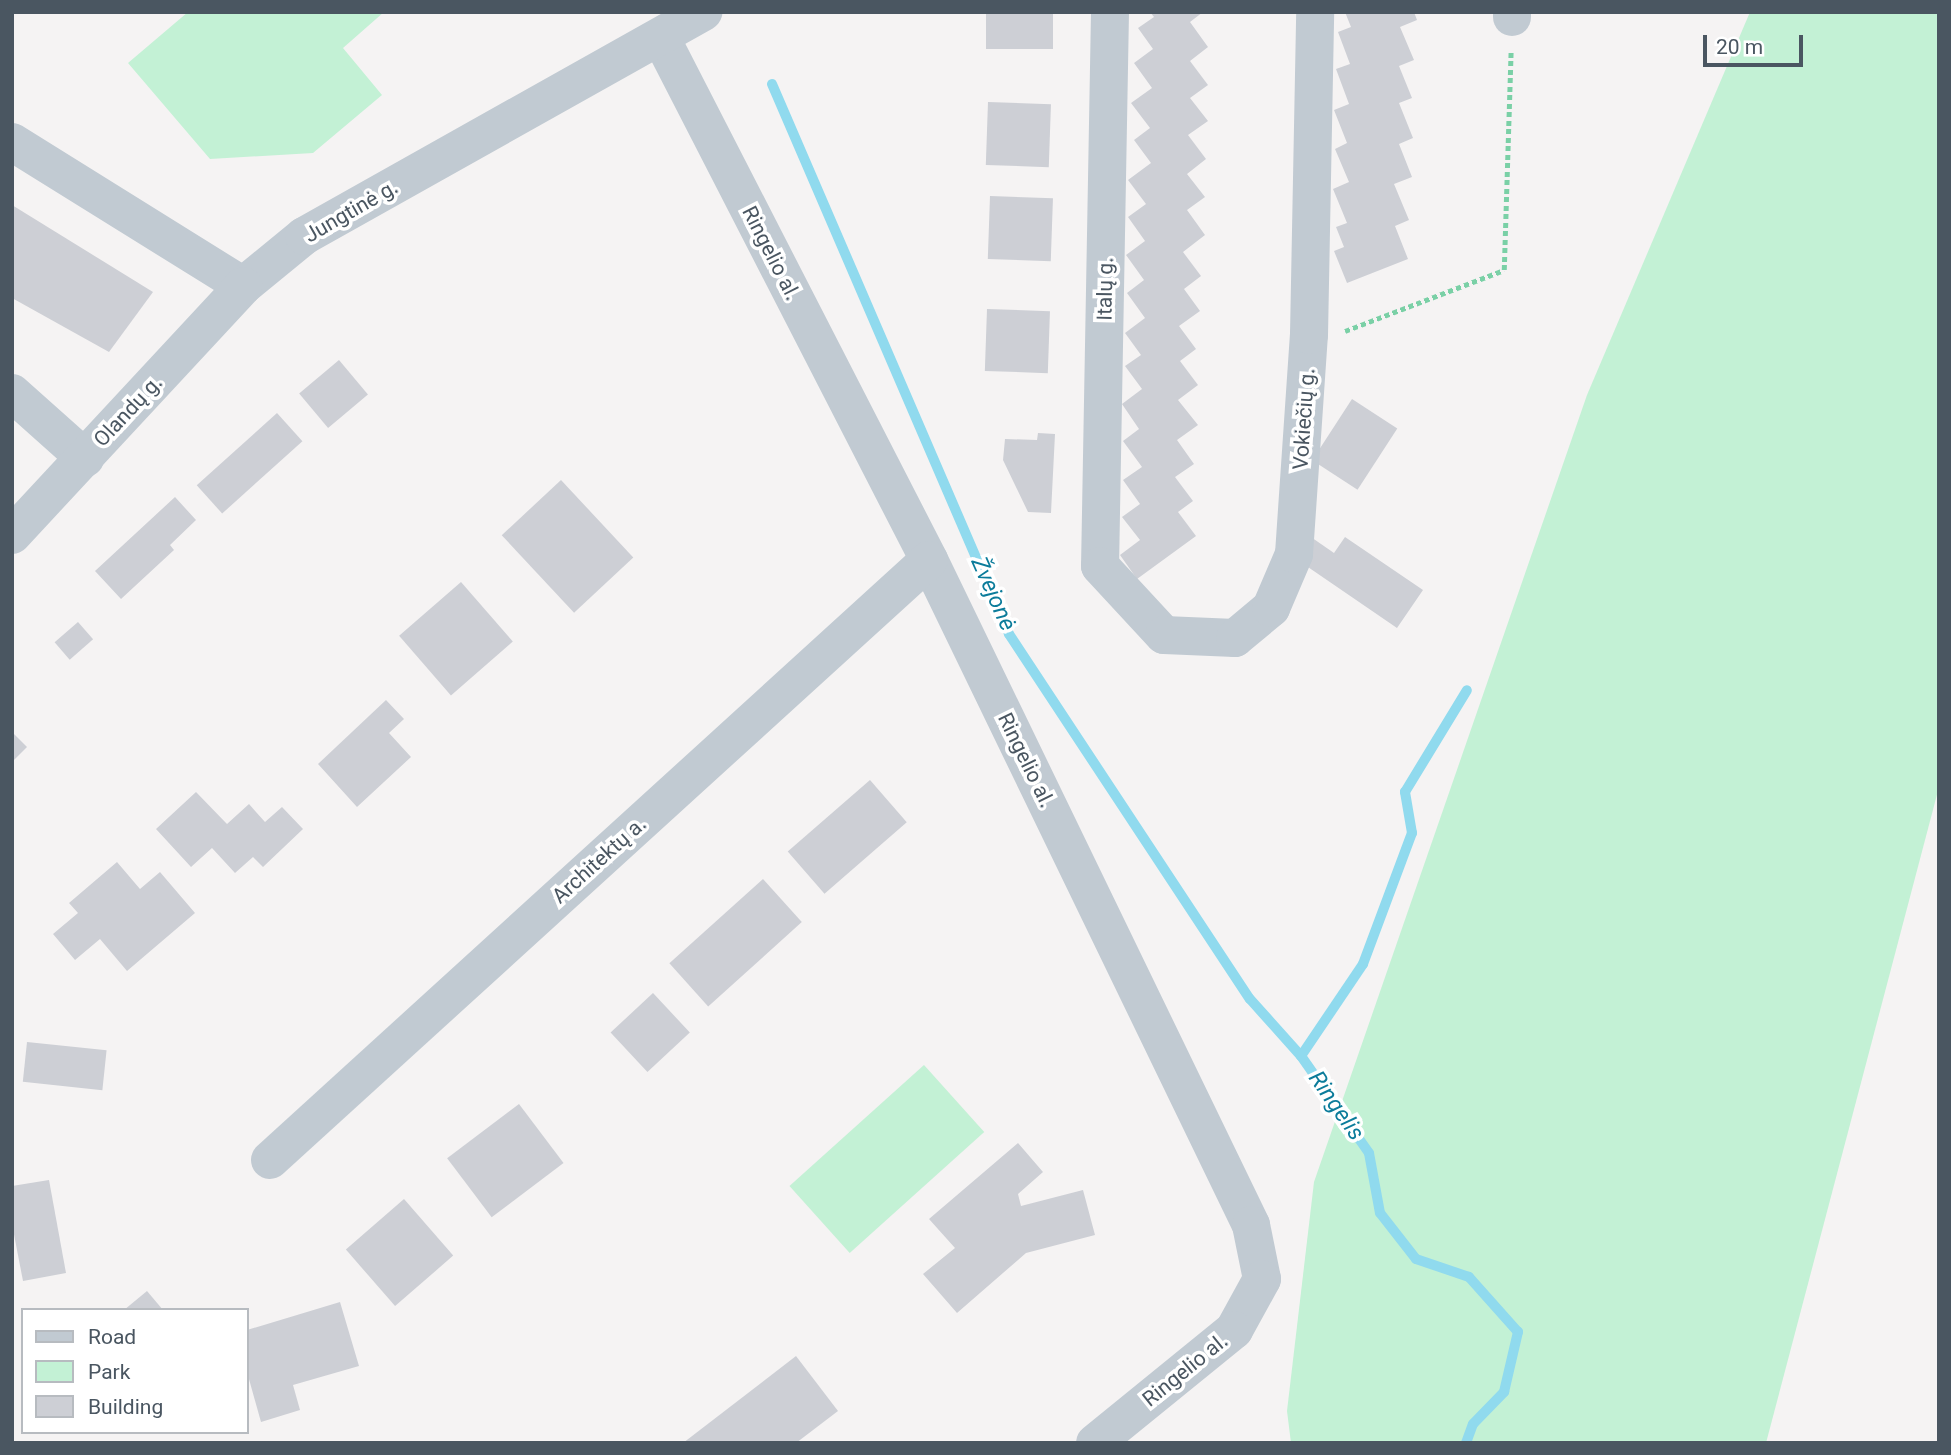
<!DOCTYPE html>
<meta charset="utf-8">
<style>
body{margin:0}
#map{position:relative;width:1951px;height:1455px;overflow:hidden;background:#f5f3f3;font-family:Roboto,sans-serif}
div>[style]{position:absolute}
.green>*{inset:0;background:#c3f1d5;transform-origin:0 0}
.stream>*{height:10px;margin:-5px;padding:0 5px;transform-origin:5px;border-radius:5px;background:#90daee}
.building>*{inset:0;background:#cdcfd5;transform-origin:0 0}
.path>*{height:4.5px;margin-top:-2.25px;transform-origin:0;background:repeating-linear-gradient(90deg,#7ad0a6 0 5px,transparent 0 8.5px)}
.street>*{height:38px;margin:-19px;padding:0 19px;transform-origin:19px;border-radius:19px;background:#c1cad2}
span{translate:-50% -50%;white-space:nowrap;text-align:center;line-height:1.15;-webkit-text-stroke:7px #fff;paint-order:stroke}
.street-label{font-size:21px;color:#4a5661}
.water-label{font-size:23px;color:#0c7c9b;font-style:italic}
.frame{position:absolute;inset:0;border:14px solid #4a5661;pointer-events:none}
.legend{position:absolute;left:21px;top:1308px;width:228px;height:126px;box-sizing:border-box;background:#fff;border:2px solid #b7bbc0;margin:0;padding:9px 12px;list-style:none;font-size:21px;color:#4a5661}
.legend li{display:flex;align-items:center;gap:14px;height:35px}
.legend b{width:35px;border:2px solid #b7bbc0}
.scale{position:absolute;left:1703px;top:35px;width:100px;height:32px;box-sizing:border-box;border:4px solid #4a5661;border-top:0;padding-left:9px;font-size:21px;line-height:24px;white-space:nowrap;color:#4a5661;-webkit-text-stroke:5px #fff;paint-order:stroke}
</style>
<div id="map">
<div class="green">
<div style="clip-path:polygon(188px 12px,384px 12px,343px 48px,382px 95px,313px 153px,210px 159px,128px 63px)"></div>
<div style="clip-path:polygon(1750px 12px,1939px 12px,1939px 787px,1766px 1443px,1291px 1443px,1287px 1411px,1314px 1182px,1587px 395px)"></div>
<div style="left:924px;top:1065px;width:90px;height:181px;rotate:48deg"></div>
</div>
<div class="stream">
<div style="left:772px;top:84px;width:599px;rotate:66.69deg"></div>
<div style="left:1009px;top:634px;width:437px;rotate:56.6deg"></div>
<div style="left:1250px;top:999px;width:76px;rotate:48.2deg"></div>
<div style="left:1466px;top:1443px;width:20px;rotate:-70deg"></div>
<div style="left:1473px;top:1424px;width:45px;rotate:-45.9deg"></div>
<div style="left:1504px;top:1392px;width:62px;rotate:-76.9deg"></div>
<div style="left:1518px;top:1332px;width:74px;rotate:-131.7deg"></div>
<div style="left:1469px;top:1277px;width:56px;rotate:-161.2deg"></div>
<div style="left:1416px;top:1259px;width:58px;rotate:-128deg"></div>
<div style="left:1380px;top:1213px;width:61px;rotate:-100.4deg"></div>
<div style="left:1369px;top:1153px;width:118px;rotate:-125deg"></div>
<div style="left:1301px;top:1056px;width:111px;rotate:-56deg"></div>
<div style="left:1363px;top:964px;width:140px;rotate:-69.5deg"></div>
<div style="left:1412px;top:833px;width:42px;rotate:-99.7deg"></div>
<div style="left:1405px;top:792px;width:119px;rotate:-58.7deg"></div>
</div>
<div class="building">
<div style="left:986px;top:12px;width:67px;height:37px"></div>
<div style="clip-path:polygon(1150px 12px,1203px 12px,1190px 22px,1208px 47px,1190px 61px,1208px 85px,1190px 98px,1208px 121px,1188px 135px,1206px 159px,1187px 174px,1205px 197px,1187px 210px,1205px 235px,1183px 252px,1201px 276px,1184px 289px,1200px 311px,1179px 326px,1196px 349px,1180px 361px,1198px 385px,1178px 400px,1198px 425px,1177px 440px,1194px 464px,1175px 477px,1193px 501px,1178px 512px,1196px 536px,1137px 579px,1120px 555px,1140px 540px,1122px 517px,1140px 504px,1123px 480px,1142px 467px,1123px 441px,1139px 429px,1122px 404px,1142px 389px,1125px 366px,1141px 355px,1125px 333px,1145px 318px,1127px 293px,1144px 280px,1126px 255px,1145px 241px,1128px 217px,1146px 204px,1128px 180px,1151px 163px,1134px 140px,1150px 128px,1131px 103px,1152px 88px,1134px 63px,1153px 49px,1138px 28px,1154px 17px)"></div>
<div style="clip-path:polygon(1345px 12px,1414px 12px,1417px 20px,1400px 27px,1414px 60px,1399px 66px,1412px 98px,1399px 103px,1413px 138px,1399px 144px,1412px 177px,1394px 184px,1409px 220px,1395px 226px,1408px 259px,1347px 283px,1334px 251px,1344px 247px,1336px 227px,1347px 223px,1333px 189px,1349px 182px,1335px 149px,1347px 143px,1334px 110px,1349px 104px,1336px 69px,1350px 64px,1338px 32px,1351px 27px)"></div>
<div style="left:988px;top:102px;width:63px;height:63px;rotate:2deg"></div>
<div style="left:990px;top:196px;width:63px;height:63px;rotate:2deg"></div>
<div style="clip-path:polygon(12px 205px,153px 292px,109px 352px,12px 298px)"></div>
<div style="left:987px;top:309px;width:63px;height:62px;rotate:2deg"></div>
<div style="left:339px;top:360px;width:45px;height:52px;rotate:50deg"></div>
<div style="left:1352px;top:399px;width:54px;height:73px;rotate:33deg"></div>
<div style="left:277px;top:413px;width:38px;height:108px;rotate:48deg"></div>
<div style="clip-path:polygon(1038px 433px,1055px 434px,1051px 513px,1028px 512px,1003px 460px,1005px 439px,1037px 440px)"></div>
<div style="left:561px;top:480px;width:106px;height:81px;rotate:47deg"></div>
<div style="clip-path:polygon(175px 497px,196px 520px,170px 545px,174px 550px,121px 599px,95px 571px)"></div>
<div style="clip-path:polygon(1308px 535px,1334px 553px,1345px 537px,1423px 590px,1397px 628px,1305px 565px)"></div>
<div style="left:461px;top:582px;width:79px;height:82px;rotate:49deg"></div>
<div style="left:78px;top:622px;width:23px;height:31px;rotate:49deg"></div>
<div style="clip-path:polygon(386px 700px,404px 719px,389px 733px,411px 757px,357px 807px,318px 764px)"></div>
<div style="clip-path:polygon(12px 732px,27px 747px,12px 762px)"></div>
<div style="left:870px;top:780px;width:56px;height:109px;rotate:49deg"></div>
<div style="clip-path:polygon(196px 792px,227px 824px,249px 804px,265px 822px,282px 807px,303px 829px,263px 867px,253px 857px,235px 873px,212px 848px,191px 867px,156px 829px)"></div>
<div style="clip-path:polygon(117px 862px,140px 889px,160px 872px,195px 913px,127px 971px,100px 939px,75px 960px,53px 934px,78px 913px,69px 903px)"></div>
<div style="left:763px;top:879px;width:58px;height:126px;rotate:48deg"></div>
<div style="left:653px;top:993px;width:54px;height:58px;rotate:47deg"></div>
<div style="left:27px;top:1042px;width:80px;height:40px;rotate:6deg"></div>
<div style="left:519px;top:1104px;width:74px;height:90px;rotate:53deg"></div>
<div style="clip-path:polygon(1018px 1143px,1043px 1172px,1018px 1194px,1021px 1206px,1083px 1190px,1095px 1235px,1026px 1253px,957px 1313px,923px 1274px,955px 1248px,929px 1219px)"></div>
<div style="clip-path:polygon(49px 1180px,66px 1273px,23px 1281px,12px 1224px,12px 1186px)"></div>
<div style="left:404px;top:1199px;width:75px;height:77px;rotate:49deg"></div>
<div style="clip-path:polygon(147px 1291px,163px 1310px,124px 1310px)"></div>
<div style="clip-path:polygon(340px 1302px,359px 1366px,293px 1385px,300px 1410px,261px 1422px,247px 1372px,247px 1330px)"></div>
<div style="clip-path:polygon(796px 1356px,838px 1411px,796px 1443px,683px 1443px)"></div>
</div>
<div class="path">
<div style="left:1345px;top:331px;width:170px;rotate:-21deg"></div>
<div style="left:1504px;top:270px;width:220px;rotate:-88.2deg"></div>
</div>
<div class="street">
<div style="left:1110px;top:12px;width:554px;rotate:91.03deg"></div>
<div style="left:1100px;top:566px;width:94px;rotate:47.2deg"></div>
<div style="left:1164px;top:635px;width:71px;rotate:2.4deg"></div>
<div style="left:1235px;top:638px;width:47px;rotate:-39.8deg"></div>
<div style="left:1271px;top:608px;width:59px;rotate:-66.9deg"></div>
<div style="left:1294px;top:554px;width:220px;rotate:-86.1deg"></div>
<div style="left:1309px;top:335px;width:323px;rotate:-88.9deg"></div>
<div style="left:1512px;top:17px;width:5px;rotate:-90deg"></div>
<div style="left:661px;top:38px;width:587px;rotate:62.82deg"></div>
<div style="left:929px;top:560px;width:739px;rotate:64.16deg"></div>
<div style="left:1251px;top:1225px;width:55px;rotate:78.5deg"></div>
<div style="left:1262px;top:1279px;width:58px;rotate:118.8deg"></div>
<div style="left:1234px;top:1330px;width:179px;rotate:140.9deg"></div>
<div style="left:12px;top:142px;width:272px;rotate:31.9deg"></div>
<div style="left:243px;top:286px;width:79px;rotate:-39.3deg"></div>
<div style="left:304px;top:236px;width:458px;rotate:-29.3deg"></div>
<div style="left:12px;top:393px;width:98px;rotate:41.7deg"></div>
<div style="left:12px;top:535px;width:340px;rotate:-47.1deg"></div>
<div style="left:270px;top:1160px;width:891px;rotate:-42.32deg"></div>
</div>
<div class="street-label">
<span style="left:351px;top:211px;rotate:-30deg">Jungtinė g.</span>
<span style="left:771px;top:253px;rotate:63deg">Ringelio al.</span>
<span style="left:1105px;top:289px;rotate:-89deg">Italų g.</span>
<span style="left:128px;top:411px;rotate:-47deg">Olandų g.</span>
<span style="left:1304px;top:419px;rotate:-86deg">Vokiečių g.</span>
<span style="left:1026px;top:760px;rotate:64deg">Ringelio al.</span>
<span style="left:599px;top:860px;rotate:-42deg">Architektų a.</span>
<span style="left:1185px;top:1370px;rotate:-39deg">Ringelio al.</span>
</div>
<div class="water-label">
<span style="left:993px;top:594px;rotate:66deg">Žvejonė</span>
<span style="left:1336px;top:1106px;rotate:55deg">Ringelis</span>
</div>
<div class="frame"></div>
<ul class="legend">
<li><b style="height:9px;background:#c1cad2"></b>Road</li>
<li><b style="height:19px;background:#c3f1d5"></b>Park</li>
<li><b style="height:19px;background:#cdcfd5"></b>Building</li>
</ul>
<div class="scale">20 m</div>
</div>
